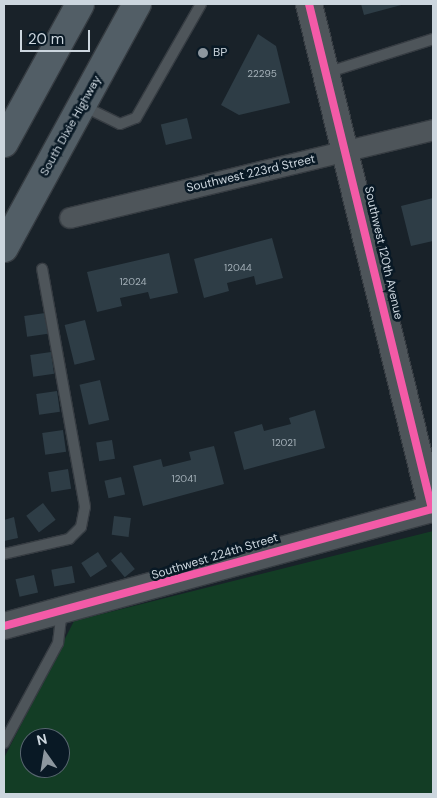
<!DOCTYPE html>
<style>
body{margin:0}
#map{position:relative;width:437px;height:798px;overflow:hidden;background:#192229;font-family:"DM Sans",sans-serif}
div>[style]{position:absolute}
.green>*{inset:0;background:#133d25}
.building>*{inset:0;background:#2e3d46;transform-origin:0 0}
.roads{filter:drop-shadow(1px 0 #363c42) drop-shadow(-1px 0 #363c42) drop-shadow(0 1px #363c42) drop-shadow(0 -1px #363c42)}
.service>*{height:10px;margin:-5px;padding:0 5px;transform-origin:5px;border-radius:5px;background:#4e555a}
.minor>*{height:20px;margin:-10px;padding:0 10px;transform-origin:10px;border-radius:10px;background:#4e555a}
.tertiary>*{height:26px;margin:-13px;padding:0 13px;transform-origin:13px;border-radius:13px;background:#4e555a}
.trunk>*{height:28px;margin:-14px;padding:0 14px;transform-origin:14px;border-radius:14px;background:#525e66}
.cycleway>*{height:8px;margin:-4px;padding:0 4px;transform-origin:4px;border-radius:4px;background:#f35aa7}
.dots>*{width:14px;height:14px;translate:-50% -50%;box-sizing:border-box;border:2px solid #091925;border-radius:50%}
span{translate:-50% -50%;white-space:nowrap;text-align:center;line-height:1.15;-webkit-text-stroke:5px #091925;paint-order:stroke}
.number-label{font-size:10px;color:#a4b0b8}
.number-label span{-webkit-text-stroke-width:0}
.poi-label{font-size:12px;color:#ccd6de}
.left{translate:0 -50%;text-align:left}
.street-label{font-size:12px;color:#ccd6de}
.frame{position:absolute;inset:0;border:5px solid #ccd6de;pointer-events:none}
.north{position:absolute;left:20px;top:728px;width:50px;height:50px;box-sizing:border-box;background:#091925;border:1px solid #57656f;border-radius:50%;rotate:347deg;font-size:14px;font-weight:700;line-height:20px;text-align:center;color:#ccd6de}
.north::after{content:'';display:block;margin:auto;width:18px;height:22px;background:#8d979f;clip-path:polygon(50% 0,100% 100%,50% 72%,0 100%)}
.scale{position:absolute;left:20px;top:30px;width:70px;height:22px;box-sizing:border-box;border:2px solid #ccd6de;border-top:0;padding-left:6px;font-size:15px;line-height:18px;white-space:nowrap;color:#ccd6de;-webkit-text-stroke:4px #091925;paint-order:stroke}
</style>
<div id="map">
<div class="green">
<div style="clip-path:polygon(evenodd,433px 531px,433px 794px,4px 794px,4px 758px,74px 621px,433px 531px,30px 738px,60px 738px,60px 768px,30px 768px,30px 738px)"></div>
</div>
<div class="building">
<div style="clip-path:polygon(361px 4px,405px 4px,364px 15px)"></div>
<div style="clip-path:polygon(258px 34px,276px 46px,290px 103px,239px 115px,221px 105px)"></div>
<div style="left:187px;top:118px;width:21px;height:27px;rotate:76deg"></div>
<div style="clip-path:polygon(433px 198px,433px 241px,411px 246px,401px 206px)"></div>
<div style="clip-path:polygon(272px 238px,283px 278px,256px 285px,254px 276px,227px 283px,229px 291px,204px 298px,194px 259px)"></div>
<div style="clip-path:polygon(169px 253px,178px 293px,150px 299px,148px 292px,120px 298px,122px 306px,97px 312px,87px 272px)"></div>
<div style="left:45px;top:313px;width:21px;height:21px;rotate:82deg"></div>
<div style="left:85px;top:320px;width:41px;height:21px;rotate:76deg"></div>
<div style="left:51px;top:352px;width:22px;height:21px;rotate:82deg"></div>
<div style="left:100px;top:380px;width:41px;height:21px;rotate:77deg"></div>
<div style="left:57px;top:391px;width:21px;height:21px;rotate:82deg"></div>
<div style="clip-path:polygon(315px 410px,325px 448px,244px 470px,234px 432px,262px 424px,264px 431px,291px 424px,289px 418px)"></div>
<div style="left:63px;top:430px;width:22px;height:21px;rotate:82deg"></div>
<div style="left:112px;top:440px;width:19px;height:16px;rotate:81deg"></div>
<div style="clip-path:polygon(214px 446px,224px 484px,143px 506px,133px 466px,161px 459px,163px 467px,191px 460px,189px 452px)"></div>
<div style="left:68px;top:469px;width:20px;height:20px;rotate:81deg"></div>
<div style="left:121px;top:477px;width:18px;height:17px;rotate:77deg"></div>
<div style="left:43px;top:503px;width:21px;height:21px;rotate:53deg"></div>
<div style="left:114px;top:516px;width:17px;height:19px;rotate:7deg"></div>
<div style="clip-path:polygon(14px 517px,18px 538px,4px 541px,4px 520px)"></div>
<div style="left:98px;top:552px;width:17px;height:20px;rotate:57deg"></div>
<div style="left:121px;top:552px;width:22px;height:13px;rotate:51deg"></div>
<div style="left:72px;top:566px;width:17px;height:21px;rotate:80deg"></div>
<div style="left:34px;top:575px;width:18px;height:19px;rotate:77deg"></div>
</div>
<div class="roads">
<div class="service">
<div style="left:326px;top:73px;width:112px;rotate:-17.6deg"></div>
<div style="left:83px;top:106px;width:41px;rotate:25.9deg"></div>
<div style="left:120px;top:124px;width:17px;rotate:-21deg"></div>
<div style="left:136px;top:118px;width:131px;rotate:-60.3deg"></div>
<div style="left:4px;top:554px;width:67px;rotate:-13deg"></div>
<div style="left:69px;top:539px;width:17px;rotate:-45deg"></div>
<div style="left:81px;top:527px;width:20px;rotate:-79deg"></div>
<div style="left:85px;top:507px;width:242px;rotate:-100.2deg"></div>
<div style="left:4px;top:743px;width:114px;rotate:-61.6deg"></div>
<div style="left:58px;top:643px;width:32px;rotate:-83deg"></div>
</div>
<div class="minor">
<div style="left:70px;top:218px;width:374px;rotate:-13.6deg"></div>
</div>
<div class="tertiary">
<div style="left:309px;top:4px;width:520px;rotate:76.31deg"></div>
<div style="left:4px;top:626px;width:445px;rotate:-15.3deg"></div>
</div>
<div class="trunk">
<div style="left:4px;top:143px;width:158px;rotate:-61.3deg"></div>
<div style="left:4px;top:248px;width:278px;rotate:-61.4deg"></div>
</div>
</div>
<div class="cycleway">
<div style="left:309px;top:4px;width:520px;rotate:76.31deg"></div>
<div style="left:4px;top:626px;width:445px;rotate:-15.3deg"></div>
</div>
<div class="dots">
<div style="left:203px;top:53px;background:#8d979f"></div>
</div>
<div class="number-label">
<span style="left:262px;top:74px">22295</span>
<span style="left:238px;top:268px">12044</span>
<span style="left:133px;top:282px">12024</span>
<span style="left:284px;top:443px">12021</span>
<span style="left:184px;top:479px">12041</span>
</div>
<div class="poi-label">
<span class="left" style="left:213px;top:53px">BP</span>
</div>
<div class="street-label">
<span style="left:71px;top:126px;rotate:-61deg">South Dixie Highway</span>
<span style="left:251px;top:174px;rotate:-13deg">Southwest 223rd Street</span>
<span style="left:383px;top:253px;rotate:77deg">Southwest 120th Avenue</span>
<span style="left:215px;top:557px;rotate:-17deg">Southwest 224th Street</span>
</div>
<div class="frame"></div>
<div class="north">N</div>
<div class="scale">20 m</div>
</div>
